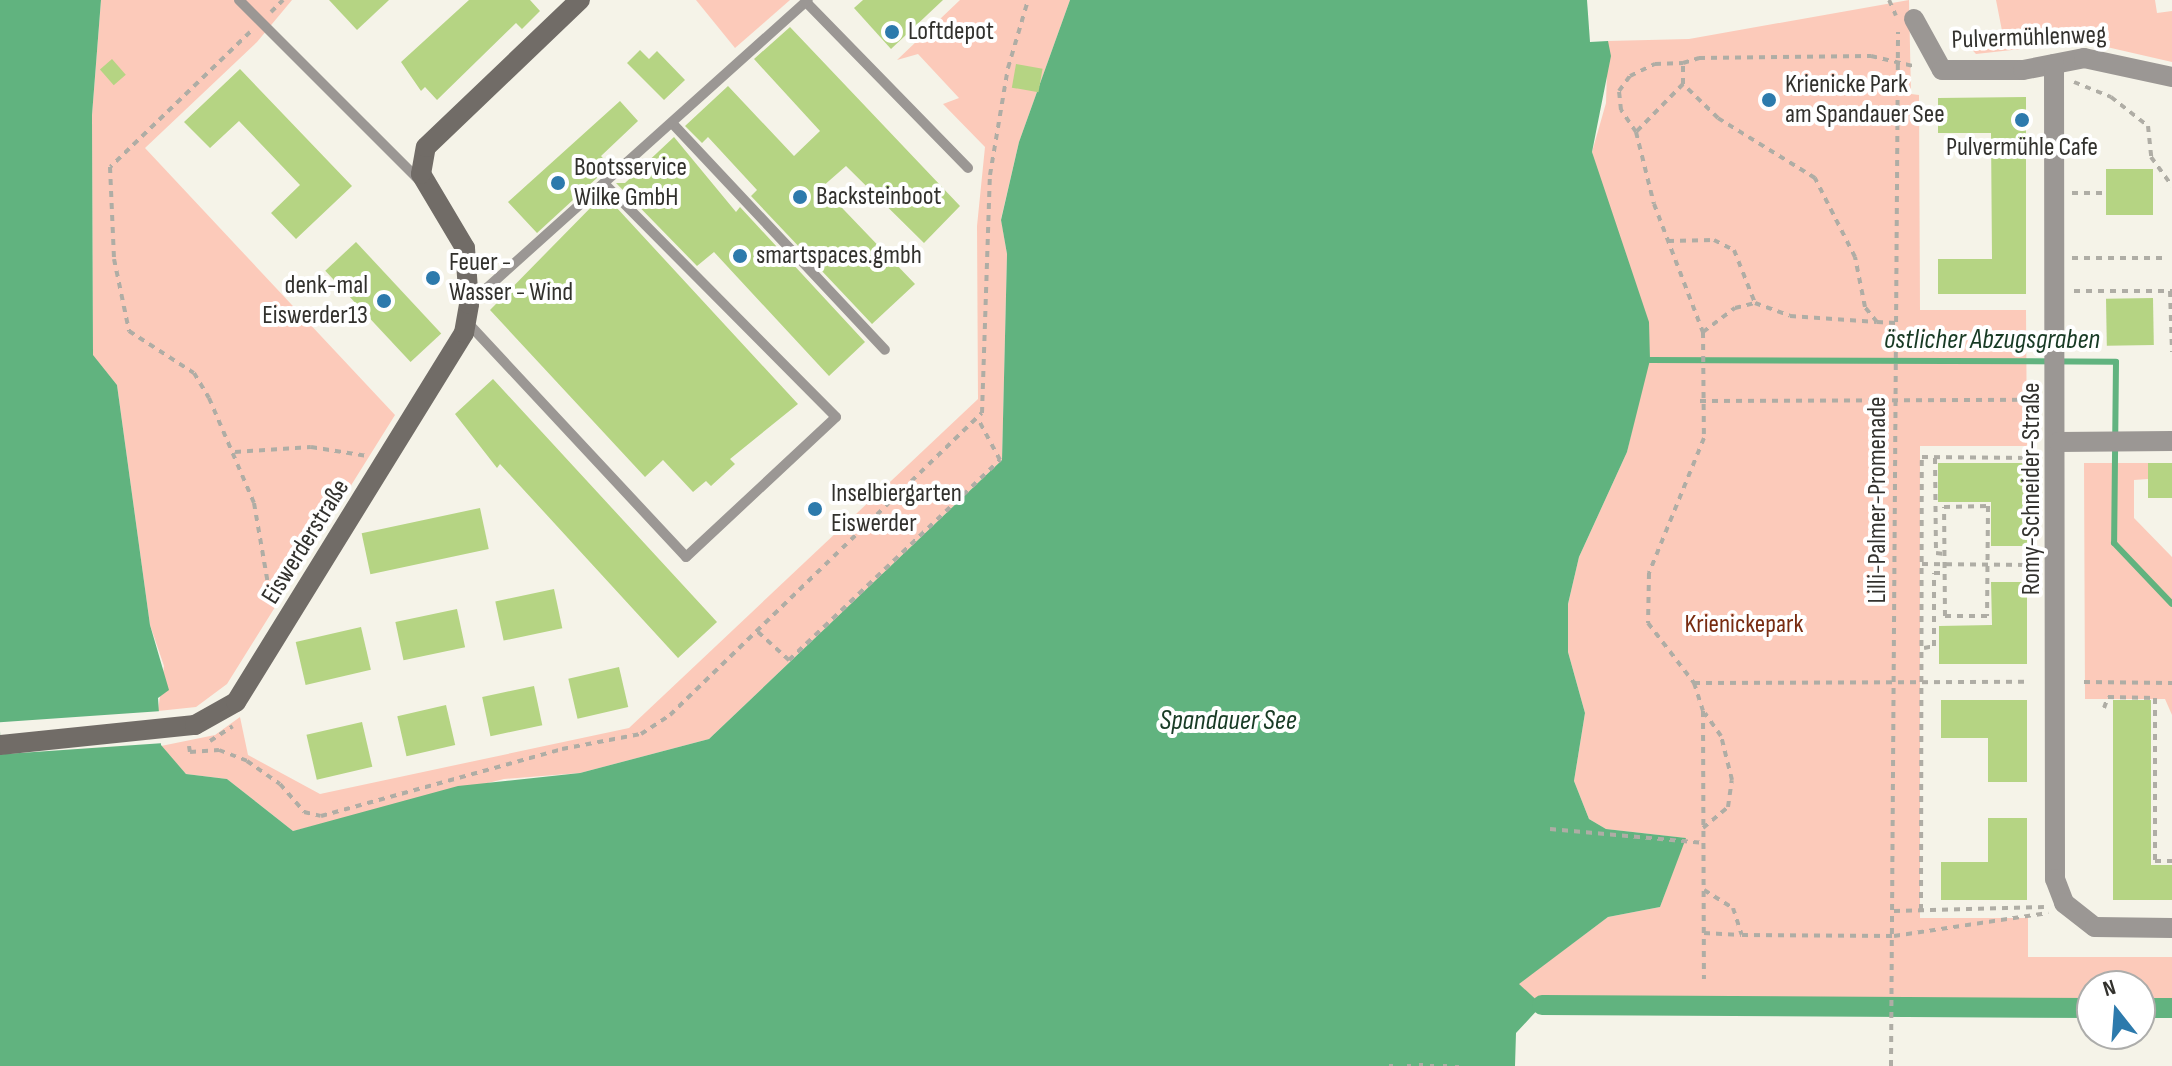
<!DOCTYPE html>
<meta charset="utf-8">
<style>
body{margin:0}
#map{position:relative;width:2172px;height:1066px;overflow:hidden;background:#f5f3e8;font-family:"Sofia Sans Condensed",sans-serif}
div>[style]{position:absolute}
.green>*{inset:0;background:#fccaba}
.water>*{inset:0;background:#61b37f}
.pier>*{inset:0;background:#f5f3e8;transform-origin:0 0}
.stream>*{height:6px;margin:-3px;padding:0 3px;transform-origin:3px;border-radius:3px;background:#61b37f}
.canal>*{height:20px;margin:-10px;padding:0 10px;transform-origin:10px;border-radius:10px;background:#61b37f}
.building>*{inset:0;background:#b5d483;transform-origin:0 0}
.path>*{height:4px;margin-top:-2px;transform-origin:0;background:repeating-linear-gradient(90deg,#afada5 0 6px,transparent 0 12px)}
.lane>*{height:10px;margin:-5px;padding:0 5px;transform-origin:5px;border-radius:5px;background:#9b9794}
.street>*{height:20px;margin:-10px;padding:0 10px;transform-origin:10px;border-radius:10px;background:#9b9794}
.secondary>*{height:20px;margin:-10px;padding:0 10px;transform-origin:10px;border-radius:10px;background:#716c67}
.dots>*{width:22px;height:22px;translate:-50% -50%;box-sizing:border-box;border:4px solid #fff;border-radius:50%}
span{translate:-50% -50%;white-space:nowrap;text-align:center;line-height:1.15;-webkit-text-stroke:8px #fff;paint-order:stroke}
.poi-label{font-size:26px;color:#32312d}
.left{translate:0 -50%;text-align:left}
.right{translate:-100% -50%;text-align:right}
.street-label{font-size:26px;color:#32312d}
.park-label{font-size:26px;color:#782c11}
.water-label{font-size:28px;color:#183b25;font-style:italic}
.north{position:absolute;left:2076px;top:970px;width:80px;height:80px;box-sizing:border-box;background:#fff;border:2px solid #adadab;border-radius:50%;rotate:343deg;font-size:22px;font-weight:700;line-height:32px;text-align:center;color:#32312d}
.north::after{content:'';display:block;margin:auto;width:28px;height:36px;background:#2d7aac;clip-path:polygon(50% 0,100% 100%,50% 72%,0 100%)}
</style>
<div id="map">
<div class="green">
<div style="clip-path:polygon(101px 0,292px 0,257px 42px,145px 148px,395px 415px,227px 684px,196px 707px,158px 711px,164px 666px,150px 625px,117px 385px,93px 356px,92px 115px)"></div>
<div style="clip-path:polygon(696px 0,790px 0,735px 48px)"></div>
<div style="clip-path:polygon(960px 0,1070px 0,1019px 142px,1001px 219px,1007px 254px,1002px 460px,709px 739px,580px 773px,504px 779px,293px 831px,227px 779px,186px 774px,161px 746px,215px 735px,240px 717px,248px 755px,320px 794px,629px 728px,978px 399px,977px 226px,985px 147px,943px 104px,959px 98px,918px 54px,897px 60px)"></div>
<div style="clip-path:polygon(1909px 0,1911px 94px,1919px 95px,1920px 310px,2026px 310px,2027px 446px,1920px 446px,1920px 918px,2028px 918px,2028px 957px,2172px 957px,2172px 1008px,2140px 1008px,2140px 986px,2092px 986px,2092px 1008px,1542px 1005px,1518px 984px,1608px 917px,1660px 907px,1685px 838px,1606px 829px,1589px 819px,1574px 781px,1585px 713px,1568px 652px,1568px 604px,1579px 557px,1627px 452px,1638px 404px,1592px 152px,1606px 103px,1608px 41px,1689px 39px)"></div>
<div style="clip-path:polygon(1996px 0,2155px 0,2157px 13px,2172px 11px,2172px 62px,2085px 42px,1976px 54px,1962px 39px,2004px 41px)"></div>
<div style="clip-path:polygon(2084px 463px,2148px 463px,2148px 479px,2134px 480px,2134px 518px,2172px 557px,2172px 715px,2165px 699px,2085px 699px)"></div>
</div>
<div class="water">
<div style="clip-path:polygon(0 0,101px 0,92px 115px,93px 355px,117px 385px,150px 625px,169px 690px,158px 698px,161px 745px,186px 774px,227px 779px,293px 831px,458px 786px,580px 773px,709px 739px,1002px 460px,1007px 254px,1001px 220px,1019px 142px,1070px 0,1587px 0,1590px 42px,1608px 41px,1611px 56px,1592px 152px,1649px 322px,1650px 360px,1627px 452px,1579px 557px,1568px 604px,1568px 652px,1585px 713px,1574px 781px,1589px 819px,1606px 829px,1686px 838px,1660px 907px,1608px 917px,1519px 984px,1542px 1005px,1516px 1033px,1515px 1066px,0 1066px)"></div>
</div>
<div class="pier">
<div style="left:162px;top:711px;width:32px;height:163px;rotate:86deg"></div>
</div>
<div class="stream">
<div style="left:1650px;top:360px;width:466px;rotate:0.2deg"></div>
<div style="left:2116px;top:362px;width:181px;rotate:90.6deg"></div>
<div style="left:2114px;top:543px;width:84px;rotate:46.4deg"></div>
</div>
<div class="canal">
<div style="left:1542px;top:1005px;width:550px;rotate:0.31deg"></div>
<div style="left:2140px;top:1008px;width:32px"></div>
</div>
<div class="building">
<div style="clip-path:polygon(329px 0,389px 0,357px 30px)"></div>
<div style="clip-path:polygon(469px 0,530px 0,540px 11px,522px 29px,516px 23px,437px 100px,425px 87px,421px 91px,401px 62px)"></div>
<div style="clip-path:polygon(863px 0,943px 0,891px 49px,854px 8px)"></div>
<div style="clip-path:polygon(790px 27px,960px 206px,924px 243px,846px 166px,822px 187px,915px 284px,872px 324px,751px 196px,757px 190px,708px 137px,702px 143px,685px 126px,728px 86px,794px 156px,820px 131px,754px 59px)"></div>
<div style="clip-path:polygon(640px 50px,649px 59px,657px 51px,685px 80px,664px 100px,627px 63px)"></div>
<div style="left:112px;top:59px;width:21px;height:16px;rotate:49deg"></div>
<div style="left:1016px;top:64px;width:27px;height:24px;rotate:10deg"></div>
<div style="clip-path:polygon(240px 69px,352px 186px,296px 239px,271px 213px,300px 185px,239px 121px,210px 148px,184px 122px)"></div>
<div style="clip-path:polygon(2026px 97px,2026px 294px,1938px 294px,1938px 259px,1992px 259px,1991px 133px,1938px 133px,1938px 98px)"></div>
<div style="clip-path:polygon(620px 101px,638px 121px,601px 156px,610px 166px,537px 233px,508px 202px)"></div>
<div style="clip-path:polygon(674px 137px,736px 212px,740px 207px,865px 342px,829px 376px,714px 252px,697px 266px,616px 183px,625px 183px)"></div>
<div style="left:2106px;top:169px;width:47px;height:46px"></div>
<div style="clip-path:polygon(604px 194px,798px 404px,730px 459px,735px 464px,711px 486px,706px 481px,693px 492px,663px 460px,645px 477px,490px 310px)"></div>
<div style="left:356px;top:242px;width:125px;height:42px;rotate:47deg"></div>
<div style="left:2153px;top:298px;width:47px;height:47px;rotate:89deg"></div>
<div style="clip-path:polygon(493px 379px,717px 622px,678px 658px,500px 464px,497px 468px,455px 414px)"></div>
<div style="clip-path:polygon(1938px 463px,2027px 463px,2027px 546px,1991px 546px,1991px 502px,1938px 502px)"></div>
<div style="left:2148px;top:463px;width:24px;height:35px"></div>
<div style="left:480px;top:508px;width:42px;height:121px;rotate:78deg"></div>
<div style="clip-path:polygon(1991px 582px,2027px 582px,2027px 664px,1939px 664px,1939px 626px,1992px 625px)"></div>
<div style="left:554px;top:589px;width:40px;height:60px;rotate:78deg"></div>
<div style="left:457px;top:609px;width:39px;height:63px;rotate:78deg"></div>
<div style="left:361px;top:627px;width:44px;height:67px;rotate:77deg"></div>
<div style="left:619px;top:667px;width:41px;height:52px;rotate:77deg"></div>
<div style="left:534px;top:686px;width:40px;height:53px;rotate:78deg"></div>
<div style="clip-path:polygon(1941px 700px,2027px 700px,2027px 782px,1988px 782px,1988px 738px,1941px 738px)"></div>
<div style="clip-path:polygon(2113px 700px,2151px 700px,2151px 865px,2172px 865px,2172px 900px,2113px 900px)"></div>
<div style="left:446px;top:705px;width:41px;height:50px;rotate:77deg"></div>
<div style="left:362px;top:722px;width:46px;height:57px;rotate:77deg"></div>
<div style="clip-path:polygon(1988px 818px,2027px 818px,2027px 900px,1941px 900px,1941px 862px,1988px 862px)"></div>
</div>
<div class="path">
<div style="left:1889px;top:0;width:17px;rotate:66deg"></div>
<div style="left:271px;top:12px;width:17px;rotate:-45deg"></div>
<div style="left:250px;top:32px;width:194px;rotate:136deg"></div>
<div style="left:110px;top:167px;width:92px;rotate:87.5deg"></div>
<div style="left:114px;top:259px;width:74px;rotate:78.2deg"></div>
<div style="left:129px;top:331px;width:77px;rotate:32.9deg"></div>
<div style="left:194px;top:373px;width:29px;rotate:59deg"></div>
<div style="left:209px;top:398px;width:114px;rotate:66.8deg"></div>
<div style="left:254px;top:503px;width:106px;rotate:80.2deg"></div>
<div style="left:2074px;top:82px;width:40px;rotate:22deg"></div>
<div style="left:2111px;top:97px;width:47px;rotate:38.1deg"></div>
<div style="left:2148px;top:126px;width:31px;rotate:84deg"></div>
<div style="left:2151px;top:157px;width:36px;rotate:54deg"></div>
<div style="left:1683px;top:84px;width:21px;rotate:-90deg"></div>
<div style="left:1683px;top:63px;width:17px;rotate:-17deg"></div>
<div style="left:1699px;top:58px;width:172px;rotate:-0.7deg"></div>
<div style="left:1871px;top:56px;width:47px;rotate:13.4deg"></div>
<div style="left:1636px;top:132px;width:27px;rotate:-124deg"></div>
<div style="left:1621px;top:110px;width:19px;rotate:-96deg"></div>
<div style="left:1619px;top:91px;width:19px;rotate:-54deg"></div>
<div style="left:1630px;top:76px;width:28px;rotate:-26deg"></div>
<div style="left:1655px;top:64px;width:28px;rotate:-2deg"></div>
<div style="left:2072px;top:193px;width:34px"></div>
<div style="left:1668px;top:241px;width:46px;rotate:-1.2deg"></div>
<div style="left:1714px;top:240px;width:22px;rotate:27deg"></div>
<div style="left:1734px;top:250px;width:57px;rotate:68.4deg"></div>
<div style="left:2072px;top:258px;width:95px"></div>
<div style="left:2074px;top:291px;width:98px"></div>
<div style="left:2170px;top:291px;width:61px;rotate:88.1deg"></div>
<div style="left:1877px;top:322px;width:19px;rotate:3deg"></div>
<div style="left:1703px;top:332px;width:40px;rotate:-37deg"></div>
<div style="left:1735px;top:308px;width:21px;rotate:-14deg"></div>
<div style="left:1755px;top:303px;width:37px;rotate:20deg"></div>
<div style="left:1790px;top:316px;width:87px;rotate:3.9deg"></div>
<div style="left:1877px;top:322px;width:19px;rotate:-129deg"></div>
<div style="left:1865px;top:307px;width:51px;rotate:-101.3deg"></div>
<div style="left:1855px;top:257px;width:89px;rotate:-116.9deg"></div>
<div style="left:1815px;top:178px;width:114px;rotate:-148.3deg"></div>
<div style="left:1718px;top:118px;width:49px;rotate:-135.8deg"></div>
<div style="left:1683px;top:84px;width:67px;rotate:134.4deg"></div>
<div style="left:1636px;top:132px;width:74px;rotate:76deg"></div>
<div style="left:1654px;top:204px;width:137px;rotate:69.1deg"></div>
<div style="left:1703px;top:332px;width:106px;rotate:89.5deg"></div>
<div style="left:1704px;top:438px;width:146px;rotate:112.2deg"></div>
<div style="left:1649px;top:573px;width:50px;rotate:91.1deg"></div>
<div style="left:1648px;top:623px;width:76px;rotate:52.5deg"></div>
<div style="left:1694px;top:683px;width:334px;rotate:-0.2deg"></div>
<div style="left:1700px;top:401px;width:338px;rotate:-0.2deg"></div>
<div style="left:235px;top:452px;width:76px;rotate:-3.8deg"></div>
<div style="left:311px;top:447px;width:57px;rotate:9.1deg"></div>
<div style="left:1935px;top:458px;width:95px;rotate:89.4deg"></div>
<div style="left:1936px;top:553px;width:8px;rotate:7deg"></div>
<div style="left:1988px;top:506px;width:110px;rotate:90.5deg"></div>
<div style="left:1987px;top:616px;width:42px;rotate:180deg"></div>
<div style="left:1945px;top:616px;width:109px;rotate:-90.5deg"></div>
<div style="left:1944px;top:507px;width:44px;rotate:-1.3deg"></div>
<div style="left:1922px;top:564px;width:114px;rotate:0.5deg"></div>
<div style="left:758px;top:632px;width:42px;rotate:42.1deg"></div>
<div style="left:789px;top:660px;width:291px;rotate:-43.5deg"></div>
<div style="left:1000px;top:460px;width:47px;rotate:-118.2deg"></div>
<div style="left:1924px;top:648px;width:10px;rotate:-11deg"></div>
<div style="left:1934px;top:646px;width:73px;rotate:-90deg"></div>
<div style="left:1934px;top:573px;width:10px"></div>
<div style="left:2084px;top:682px;width:88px;rotate:0.7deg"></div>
<div style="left:1694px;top:683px;width:29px;rotate:72deg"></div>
<div style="left:1703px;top:711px;width:268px;rotate:89.8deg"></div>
<div style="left:2104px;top:708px;width:12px;rotate:-70deg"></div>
<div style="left:2108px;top:697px;width:47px;rotate:1.2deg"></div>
<div style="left:2155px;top:698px;width:163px;rotate:90deg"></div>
<div style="left:2155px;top:861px;width:17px"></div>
<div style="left:210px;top:741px;width:27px;rotate:-33deg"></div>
<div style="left:189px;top:746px;width:6px;rotate:81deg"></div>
<div style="left:190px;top:752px;width:29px;rotate:-4deg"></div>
<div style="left:219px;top:750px;width:30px;rotate:21deg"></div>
<div style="left:247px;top:761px;width:40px;rotate:34.9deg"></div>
<div style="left:280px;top:784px;width:37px;rotate:49deg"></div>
<div style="left:304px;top:812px;width:17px;rotate:13deg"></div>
<div style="left:321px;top:816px;width:250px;rotate:-15.5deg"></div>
<div style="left:562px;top:749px;width:80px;rotate:-10.8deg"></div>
<div style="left:641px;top:734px;width:35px;rotate:-33deg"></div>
<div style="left:670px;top:715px;width:434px;rotate:-44.1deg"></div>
<div style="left:982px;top:413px;width:238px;rotate:-88.1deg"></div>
<div style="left:990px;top:175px;width:109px;rotate:-80.5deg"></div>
<div style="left:1008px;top:68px;width:71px;rotate:-73.6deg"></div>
<div style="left:1703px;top:828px;width:33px;rotate:-40deg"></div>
<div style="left:1728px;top:807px;width:27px;rotate:-82deg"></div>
<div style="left:1732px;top:780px;width:45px;rotate:-104deg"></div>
<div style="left:1721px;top:736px;width:28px;rotate:-125deg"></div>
<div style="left:1550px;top:829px;width:155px;rotate:5.2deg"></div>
<div style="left:1704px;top:890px;width:34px;rotate:32deg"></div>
<div style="left:1733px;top:908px;width:28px;rotate:72deg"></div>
<div style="left:1742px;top:935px;width:152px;rotate:0.4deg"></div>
<div style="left:1894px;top:936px;width:156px;rotate:-8.5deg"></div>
<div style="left:1921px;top:910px;width:453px;rotate:-89.9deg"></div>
<div style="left:1922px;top:457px;width:113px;rotate:0.5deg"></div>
<div style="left:1894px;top:911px;width:150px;rotate:-1.5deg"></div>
<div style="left:1704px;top:933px;width:37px;rotate:3deg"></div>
<div style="left:1421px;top:1063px;width:3px;rotate:90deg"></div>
<div style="left:1391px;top:1064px;width:2px;rotate:90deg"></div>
<div style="left:1409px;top:1064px;width:2px;rotate:90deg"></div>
<div style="left:1432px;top:1064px;width:2px;rotate:90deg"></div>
<div style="left:1445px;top:1064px;width:2px;rotate:90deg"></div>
<div style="left:1457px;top:1065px;width:1px;rotate:90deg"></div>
<div style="left:1891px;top:1066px;width:1034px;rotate:-89.61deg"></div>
</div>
<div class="lane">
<div style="left:239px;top:0;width:256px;rotate:45deg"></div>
<div style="left:806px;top:2px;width:232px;rotate:45.7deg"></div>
<div style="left:672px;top:123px;width:311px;rotate:46.8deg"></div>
<div style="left:469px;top:304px;width:455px;rotate:-41.9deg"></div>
<div style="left:467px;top:322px;width:321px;rotate:47deg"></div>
<div style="left:686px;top:557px;width:205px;rotate:-43deg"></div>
<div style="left:836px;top:417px;width:328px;rotate:-134.8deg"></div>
</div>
<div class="street">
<div style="left:1914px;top:19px;width:58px;rotate:61.2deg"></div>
<div style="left:1942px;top:70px;width:81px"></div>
<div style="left:2023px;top:70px;width:62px;rotate:-11.1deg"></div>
<div style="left:2084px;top:58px;width:90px;rotate:12.2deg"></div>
<div style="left:2054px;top:64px;width:815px;rotate:89.93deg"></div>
<div style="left:2055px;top:879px;width:26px;rotate:69deg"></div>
<div style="left:2064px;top:903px;width:39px;rotate:38deg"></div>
<div style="left:2095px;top:927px;width:77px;rotate:0.7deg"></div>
<div style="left:2058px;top:442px;width:114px;rotate:-0.5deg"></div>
</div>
<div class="secondary">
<div style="left:0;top:745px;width:196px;rotate:-5.9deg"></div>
<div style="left:195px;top:725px;width:47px;rotate:-29.3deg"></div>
<div style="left:236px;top:702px;width:434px;rotate:-58.3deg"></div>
<div style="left:464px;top:333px;width:29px;rotate:-80deg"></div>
<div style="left:469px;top:304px;width:56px;rotate:-94.1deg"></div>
<div style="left:465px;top:248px;width:86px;rotate:-120.7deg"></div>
<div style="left:421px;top:174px;width:27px;rotate:-80deg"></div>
<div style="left:426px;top:147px;width:213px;rotate:-43.7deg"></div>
</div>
<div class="dots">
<div style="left:892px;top:32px;background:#2d7aac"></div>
<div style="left:1769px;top:100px;background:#2d7aac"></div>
<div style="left:2022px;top:120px;background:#2d7aac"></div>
<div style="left:558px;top:183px;background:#2d7aac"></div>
<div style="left:800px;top:197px;background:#2d7aac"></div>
<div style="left:740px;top:256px;background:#2d7aac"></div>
<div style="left:433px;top:278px;background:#2d7aac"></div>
<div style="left:384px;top:301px;background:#2d7aac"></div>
<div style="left:815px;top:509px;background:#2d7aac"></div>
</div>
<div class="poi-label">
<span class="left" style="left:908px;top:32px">Loftdepot</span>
<span class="left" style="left:1785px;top:100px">Krienicke Park<br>am Spandauer See</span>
<span style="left:2022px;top:148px">Pulvermühle Cafe</span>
<span class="left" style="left:574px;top:183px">Bootsservice<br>Wilke GmbH</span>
<span class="left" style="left:816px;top:197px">Backsteinboot</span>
<span class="left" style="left:756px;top:256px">smartspaces.gmbh</span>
<span class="left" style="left:449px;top:278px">Feuer -<br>Wasser - Wind</span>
<span class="right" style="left:368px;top:301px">denk-mal<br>Eiswerder13</span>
<span class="left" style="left:831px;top:509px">Inselbiergarten<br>Eiswerder</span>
</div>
<div class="street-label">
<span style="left:2029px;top:38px;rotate:-2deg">Pulvermühlenweg</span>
<span style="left:2032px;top:489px;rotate:-90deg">Romy-Schneider-Straße</span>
<span style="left:1878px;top:500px;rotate:-90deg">Lilli-Palmer-Promenade</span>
<span style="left:306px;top:542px;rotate:-58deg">Eiswerderstraße</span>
</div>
<div class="park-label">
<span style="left:1744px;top:625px">Krienickepark</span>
</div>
<div class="water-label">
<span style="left:1992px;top:340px">östlicher Abzugsgraben</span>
<span style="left:1228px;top:721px">Spandauer See</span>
</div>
<div class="north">N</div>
</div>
